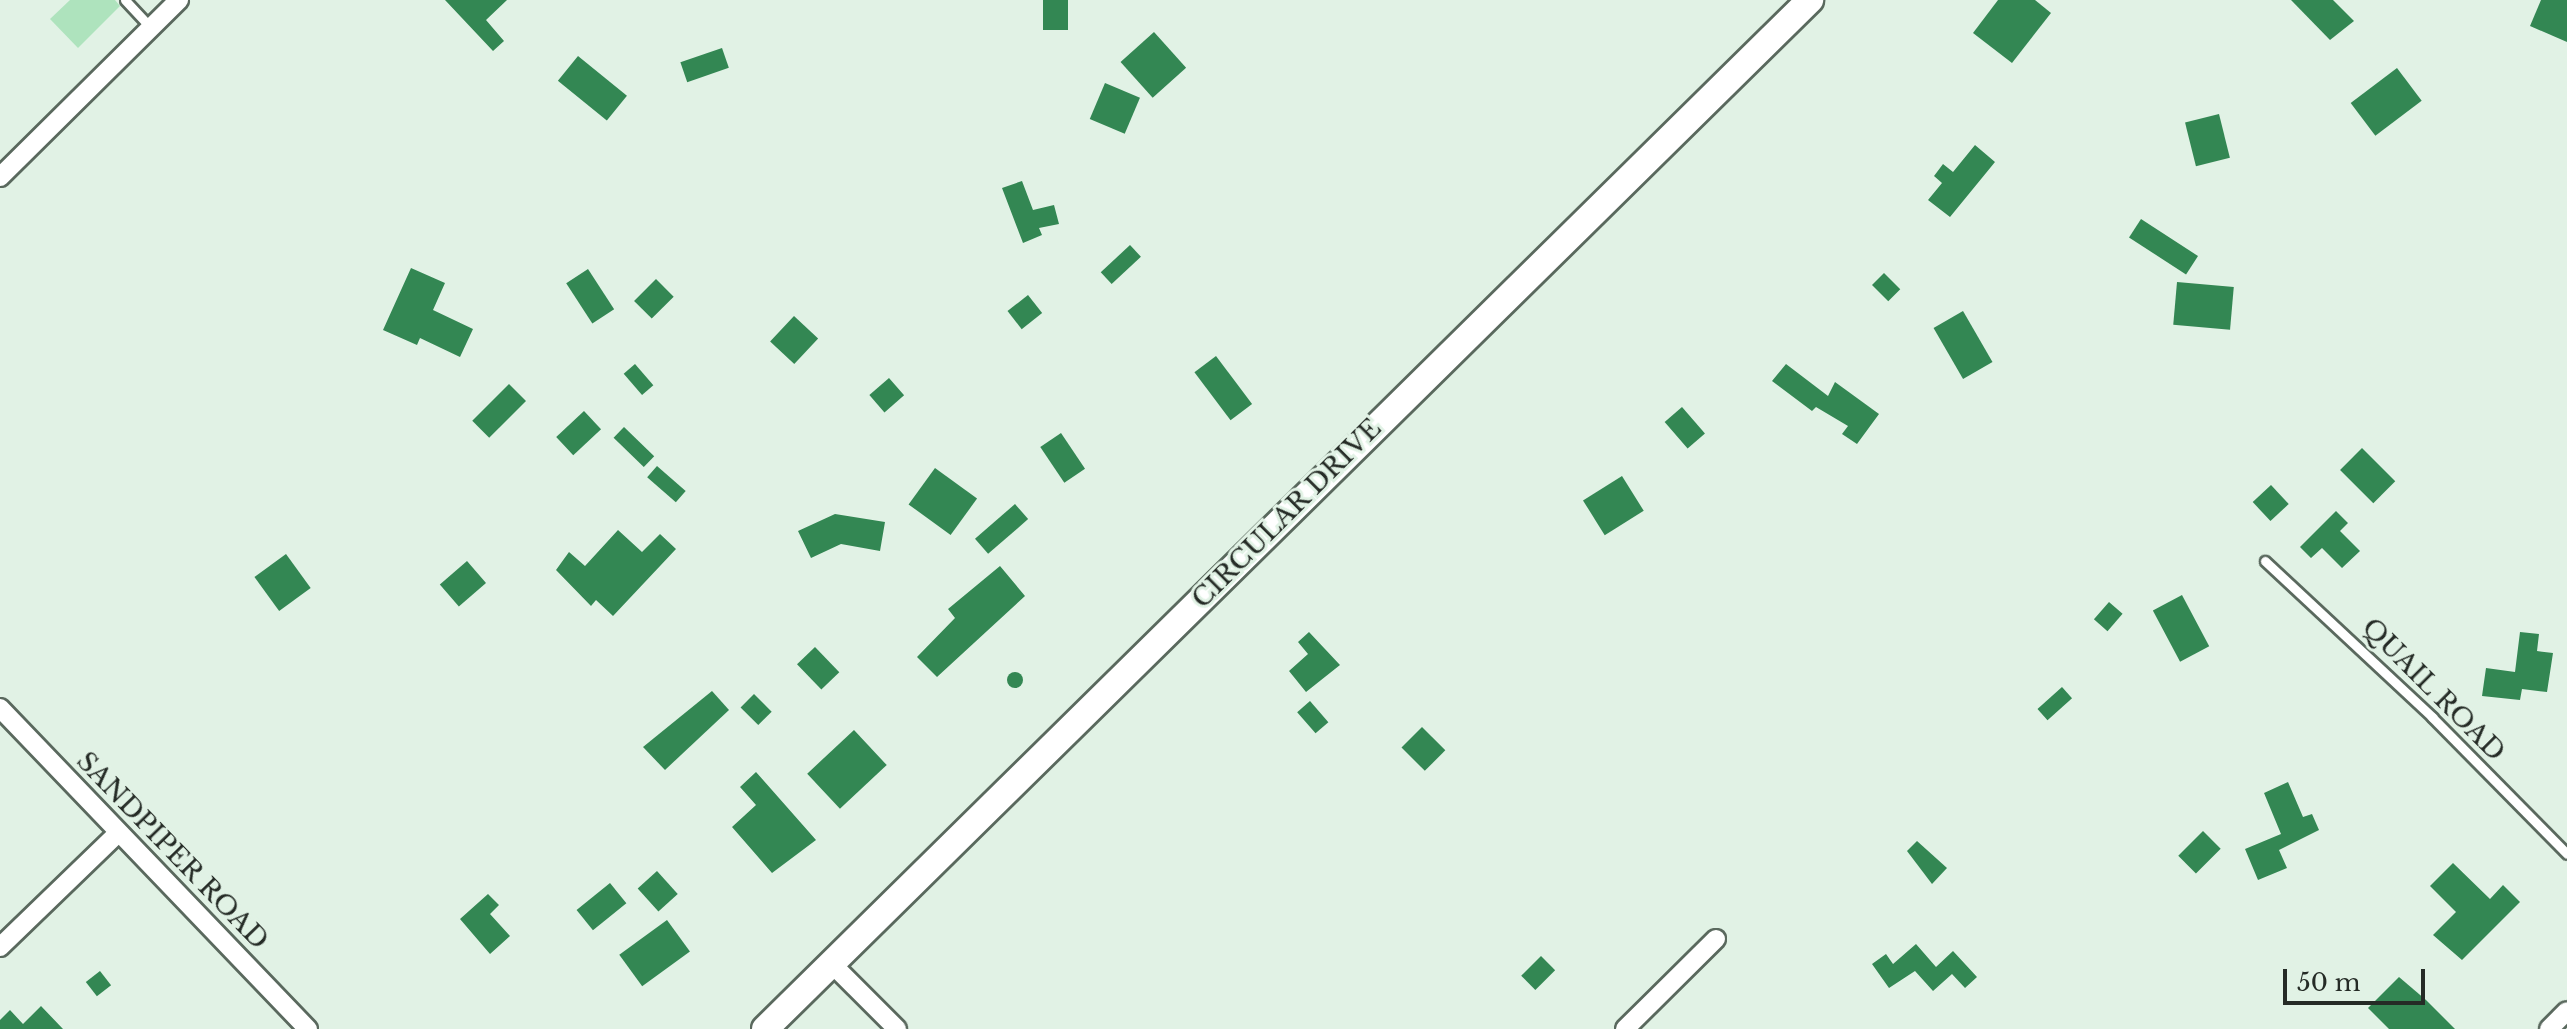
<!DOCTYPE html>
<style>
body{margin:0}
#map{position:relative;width:2567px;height:1029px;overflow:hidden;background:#e1f2e5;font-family:"Libre Baskerville",serif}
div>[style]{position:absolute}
.green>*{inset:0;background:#aee3bd}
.building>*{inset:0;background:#338753;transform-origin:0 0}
.round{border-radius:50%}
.roads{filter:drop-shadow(2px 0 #5a695e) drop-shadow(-2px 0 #5a695e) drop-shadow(0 2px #5a695e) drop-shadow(0 -2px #5a695e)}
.lane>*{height:9px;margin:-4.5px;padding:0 4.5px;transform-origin:4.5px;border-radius:4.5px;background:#fff}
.street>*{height:18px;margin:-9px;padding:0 9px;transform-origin:9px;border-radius:9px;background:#fff}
.secondary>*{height:26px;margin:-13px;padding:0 13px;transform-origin:13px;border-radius:13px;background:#fff}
span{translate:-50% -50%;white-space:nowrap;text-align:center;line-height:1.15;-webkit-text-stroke:6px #e1f2e5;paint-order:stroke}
.street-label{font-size:26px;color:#252b26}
.scale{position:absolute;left:2283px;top:969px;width:142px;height:36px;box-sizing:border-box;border:4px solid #252b26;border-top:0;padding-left:10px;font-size:24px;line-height:28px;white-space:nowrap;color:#252b26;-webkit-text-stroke:6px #e1f2e5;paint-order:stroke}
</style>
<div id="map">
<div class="green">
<div style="clip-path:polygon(70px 0,115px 0,120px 6px,78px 48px,50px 19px)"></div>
</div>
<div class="building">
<div style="clip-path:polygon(445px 0,507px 0,486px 20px,504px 41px,493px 51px)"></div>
<div style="left:1043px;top:0;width:25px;height:30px"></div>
<div style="clip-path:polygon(1998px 0,2035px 0,2051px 13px,2012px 63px,1973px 33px)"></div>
<div style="clip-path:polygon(2291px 0,2333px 0,2354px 21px,2330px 40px)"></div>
<div style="clip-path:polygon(2541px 0,2567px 0,2567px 42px,2530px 26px)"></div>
<div style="left:1154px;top:32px;width:48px;height:45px;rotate:48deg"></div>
<div style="left:722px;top:48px;width:21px;height:44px;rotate:71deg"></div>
<div style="left:578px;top:56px;width:63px;height:32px;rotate:39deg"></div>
<div style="left:2397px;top:68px;width:41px;height:58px;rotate:53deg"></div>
<div style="left:1105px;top:83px;width:38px;height:39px;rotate:23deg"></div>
<div style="left:2219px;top:114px;width:45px;height:35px;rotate:76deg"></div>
<div style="clip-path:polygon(1975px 145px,1995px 162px,1950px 217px,1928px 200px,1942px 183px,1934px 176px,1943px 164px,1953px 172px)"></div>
<div style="clip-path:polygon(1022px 181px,1033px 210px,1054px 205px,1059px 224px,1039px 228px,1042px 235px,1023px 243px,1002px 188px)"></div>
<div style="left:2141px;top:219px;width:68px;height:22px;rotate:33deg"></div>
<div style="left:1130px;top:245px;width:16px;height:40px;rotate:47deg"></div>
<div style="clip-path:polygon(411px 268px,445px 283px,433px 310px,473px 329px,460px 357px,420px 338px,417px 345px,383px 330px)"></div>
<div style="left:588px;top:269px;width:48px;height:26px;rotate:57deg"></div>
<div style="left:1884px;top:273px;width:23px;height:17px;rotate:45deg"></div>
<div style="left:656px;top:279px;width:25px;height:31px;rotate:45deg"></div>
<div style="left:2177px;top:282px;width:57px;height:43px;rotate:5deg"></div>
<div style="left:1028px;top:295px;width:23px;height:26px;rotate:52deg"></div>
<div style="left:1963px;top:311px;width:59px;height:34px;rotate:60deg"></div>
<div style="left:794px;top:316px;width:33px;height:35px;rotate:43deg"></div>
<div style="left:1216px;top:356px;width:60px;height:27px;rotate:53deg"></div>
<div style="left:635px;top:364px;width:28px;height:15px;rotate:49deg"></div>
<div style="clip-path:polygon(1786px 364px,1828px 396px,1835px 382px,1879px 414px,1857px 444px,1842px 434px,1848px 426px,1816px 407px,1812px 411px,1772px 381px)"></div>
<div style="left:889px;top:378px;width:23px;height:26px;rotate:49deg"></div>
<div style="left:509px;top:384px;width:24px;height:52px;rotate:45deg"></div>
<div style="left:1682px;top:407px;width:35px;height:23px;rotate:49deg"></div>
<div style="left:584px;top:411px;width:25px;height:38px;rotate:47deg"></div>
<div style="left:624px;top:427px;width:42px;height:15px;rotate:44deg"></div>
<div style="left:1061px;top:433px;width:43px;height:25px;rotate:56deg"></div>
<div style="left:2362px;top:448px;width:47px;height:31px;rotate:45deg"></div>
<div style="left:657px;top:466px;width:38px;height:15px;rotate:41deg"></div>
<div style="left:935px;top:468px;width:52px;height:45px;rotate:36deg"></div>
<div style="left:1622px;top:476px;width:41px;height:46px;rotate:58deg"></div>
<div style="left:2271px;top:485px;width:26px;height:25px;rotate:47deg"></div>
<div style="left:1015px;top:504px;width:20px;height:53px;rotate:49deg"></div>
<div style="clip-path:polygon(2336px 511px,2348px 523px,2340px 531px,2360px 551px,2342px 568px,2322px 548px,2311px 558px,2300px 547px)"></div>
<div style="clip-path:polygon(835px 514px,885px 522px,880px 551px,841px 544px,811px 558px,798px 531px)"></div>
<div style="clip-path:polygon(618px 530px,642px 552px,660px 534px,676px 549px,613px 616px,596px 600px,591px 606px,556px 570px,569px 552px,585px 566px)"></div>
<div style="left:286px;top:554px;width:42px;height:39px;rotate:54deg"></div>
<div style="left:467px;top:561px;width:29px;height:36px;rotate:49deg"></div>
<div style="clip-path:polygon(1000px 566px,1025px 596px,937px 677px,917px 657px,955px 618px,948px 609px)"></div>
<div style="left:2182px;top:595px;width:58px;height:33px;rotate:62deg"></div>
<div style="left:2109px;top:602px;width:18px;height:23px;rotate:41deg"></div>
<div style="clip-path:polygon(1309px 632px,1340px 665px,1306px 692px,1289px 671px,1308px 654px,1298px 642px)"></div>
<div style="clip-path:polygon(2520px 632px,2539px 634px,2537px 651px,2553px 653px,2547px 692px,2522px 689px,2520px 700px,2482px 696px,2486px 668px,2515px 672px)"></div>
<div style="left:815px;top:647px;width:35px;height:25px;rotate:46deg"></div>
<div class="round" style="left:1007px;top:672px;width:16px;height:16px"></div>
<div style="left:2062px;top:687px;width:15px;height:33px;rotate:48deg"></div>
<div style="clip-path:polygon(712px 691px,729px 710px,665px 770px,643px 747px)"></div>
<div style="left:754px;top:694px;width:25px;height:19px;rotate:45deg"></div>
<div style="left:1310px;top:701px;width:28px;height:17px;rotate:49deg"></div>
<div style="left:1422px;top:727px;width:33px;height:29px;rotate:45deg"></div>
<div style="left:854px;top:730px;width:48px;height:64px;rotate:47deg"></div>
<div style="clip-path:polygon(756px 772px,816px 840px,772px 873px,732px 827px,756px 805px,740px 787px)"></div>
<div style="clip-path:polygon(2288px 782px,2303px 817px,2312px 814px,2319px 830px,2279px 850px,2287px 868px,2258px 880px,2245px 849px,2281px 834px,2264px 793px)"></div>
<div style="left:2203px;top:831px;width:25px;height:35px;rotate:45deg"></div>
<div style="clip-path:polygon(1917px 841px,1947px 868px,1932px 884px,1907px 851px)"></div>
<div style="clip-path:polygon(2453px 863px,2490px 899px,2503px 885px,2520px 902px,2462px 960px,2433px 935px,2456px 912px,2430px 886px)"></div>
<div style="left:657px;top:871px;width:31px;height:26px;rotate:48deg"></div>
<div style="left:610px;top:883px;width:26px;height:43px;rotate:51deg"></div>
<div style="clip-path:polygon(488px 894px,499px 905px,490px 914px,510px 936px,490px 954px,460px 919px)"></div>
<div style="left:667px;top:920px;width:39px;height:59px;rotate:54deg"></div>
<div style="clip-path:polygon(1916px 944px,1936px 967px,1953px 951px,1977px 977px,1965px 988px,1952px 974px,1933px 991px,1915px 971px,1889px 988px,1872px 964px,1886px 954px,1893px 964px)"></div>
<div style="left:1541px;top:956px;width:20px;height:28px;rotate:45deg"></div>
<div style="left:100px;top:971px;width:18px;height:18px;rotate:52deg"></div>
<div style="clip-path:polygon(2399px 977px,2426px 1000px,2455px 1029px,2389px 1029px,2368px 1008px)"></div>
<div style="clip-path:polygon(41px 1006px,63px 1029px,0 1029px,0 1020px,10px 1010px,23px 1024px)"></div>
</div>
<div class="roads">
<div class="lane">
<div style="left:125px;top:0;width:38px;rotate:47deg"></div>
<div style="left:2265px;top:561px;width:229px;rotate:43deg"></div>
<div style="left:2432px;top:717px;width:192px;rotate:45.4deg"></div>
</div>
<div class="street">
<div style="left:0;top:177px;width:252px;rotate:-44.7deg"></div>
<div style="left:0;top:708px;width:445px;rotate:46.2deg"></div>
<div style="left:0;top:947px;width:163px;rotate:-44deg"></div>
<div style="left:832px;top:964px;width:92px;rotate:45deg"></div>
<div style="left:1625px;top:1029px;width:128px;rotate:-44.7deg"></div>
<div style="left:2549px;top:1029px;width:25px;rotate:-45deg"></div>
</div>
<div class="secondary">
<div style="left:765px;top:1029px;width:1467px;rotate:-44.56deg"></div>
</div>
</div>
<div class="street-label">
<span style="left:1287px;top:514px;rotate:-45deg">CIRCULAR DRIVE</span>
<span style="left:2433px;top:690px;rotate:45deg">QUAIL ROAD</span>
<span style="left:172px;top:851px;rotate:46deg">SANDPIPER ROAD</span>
</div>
<div class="scale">50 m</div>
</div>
